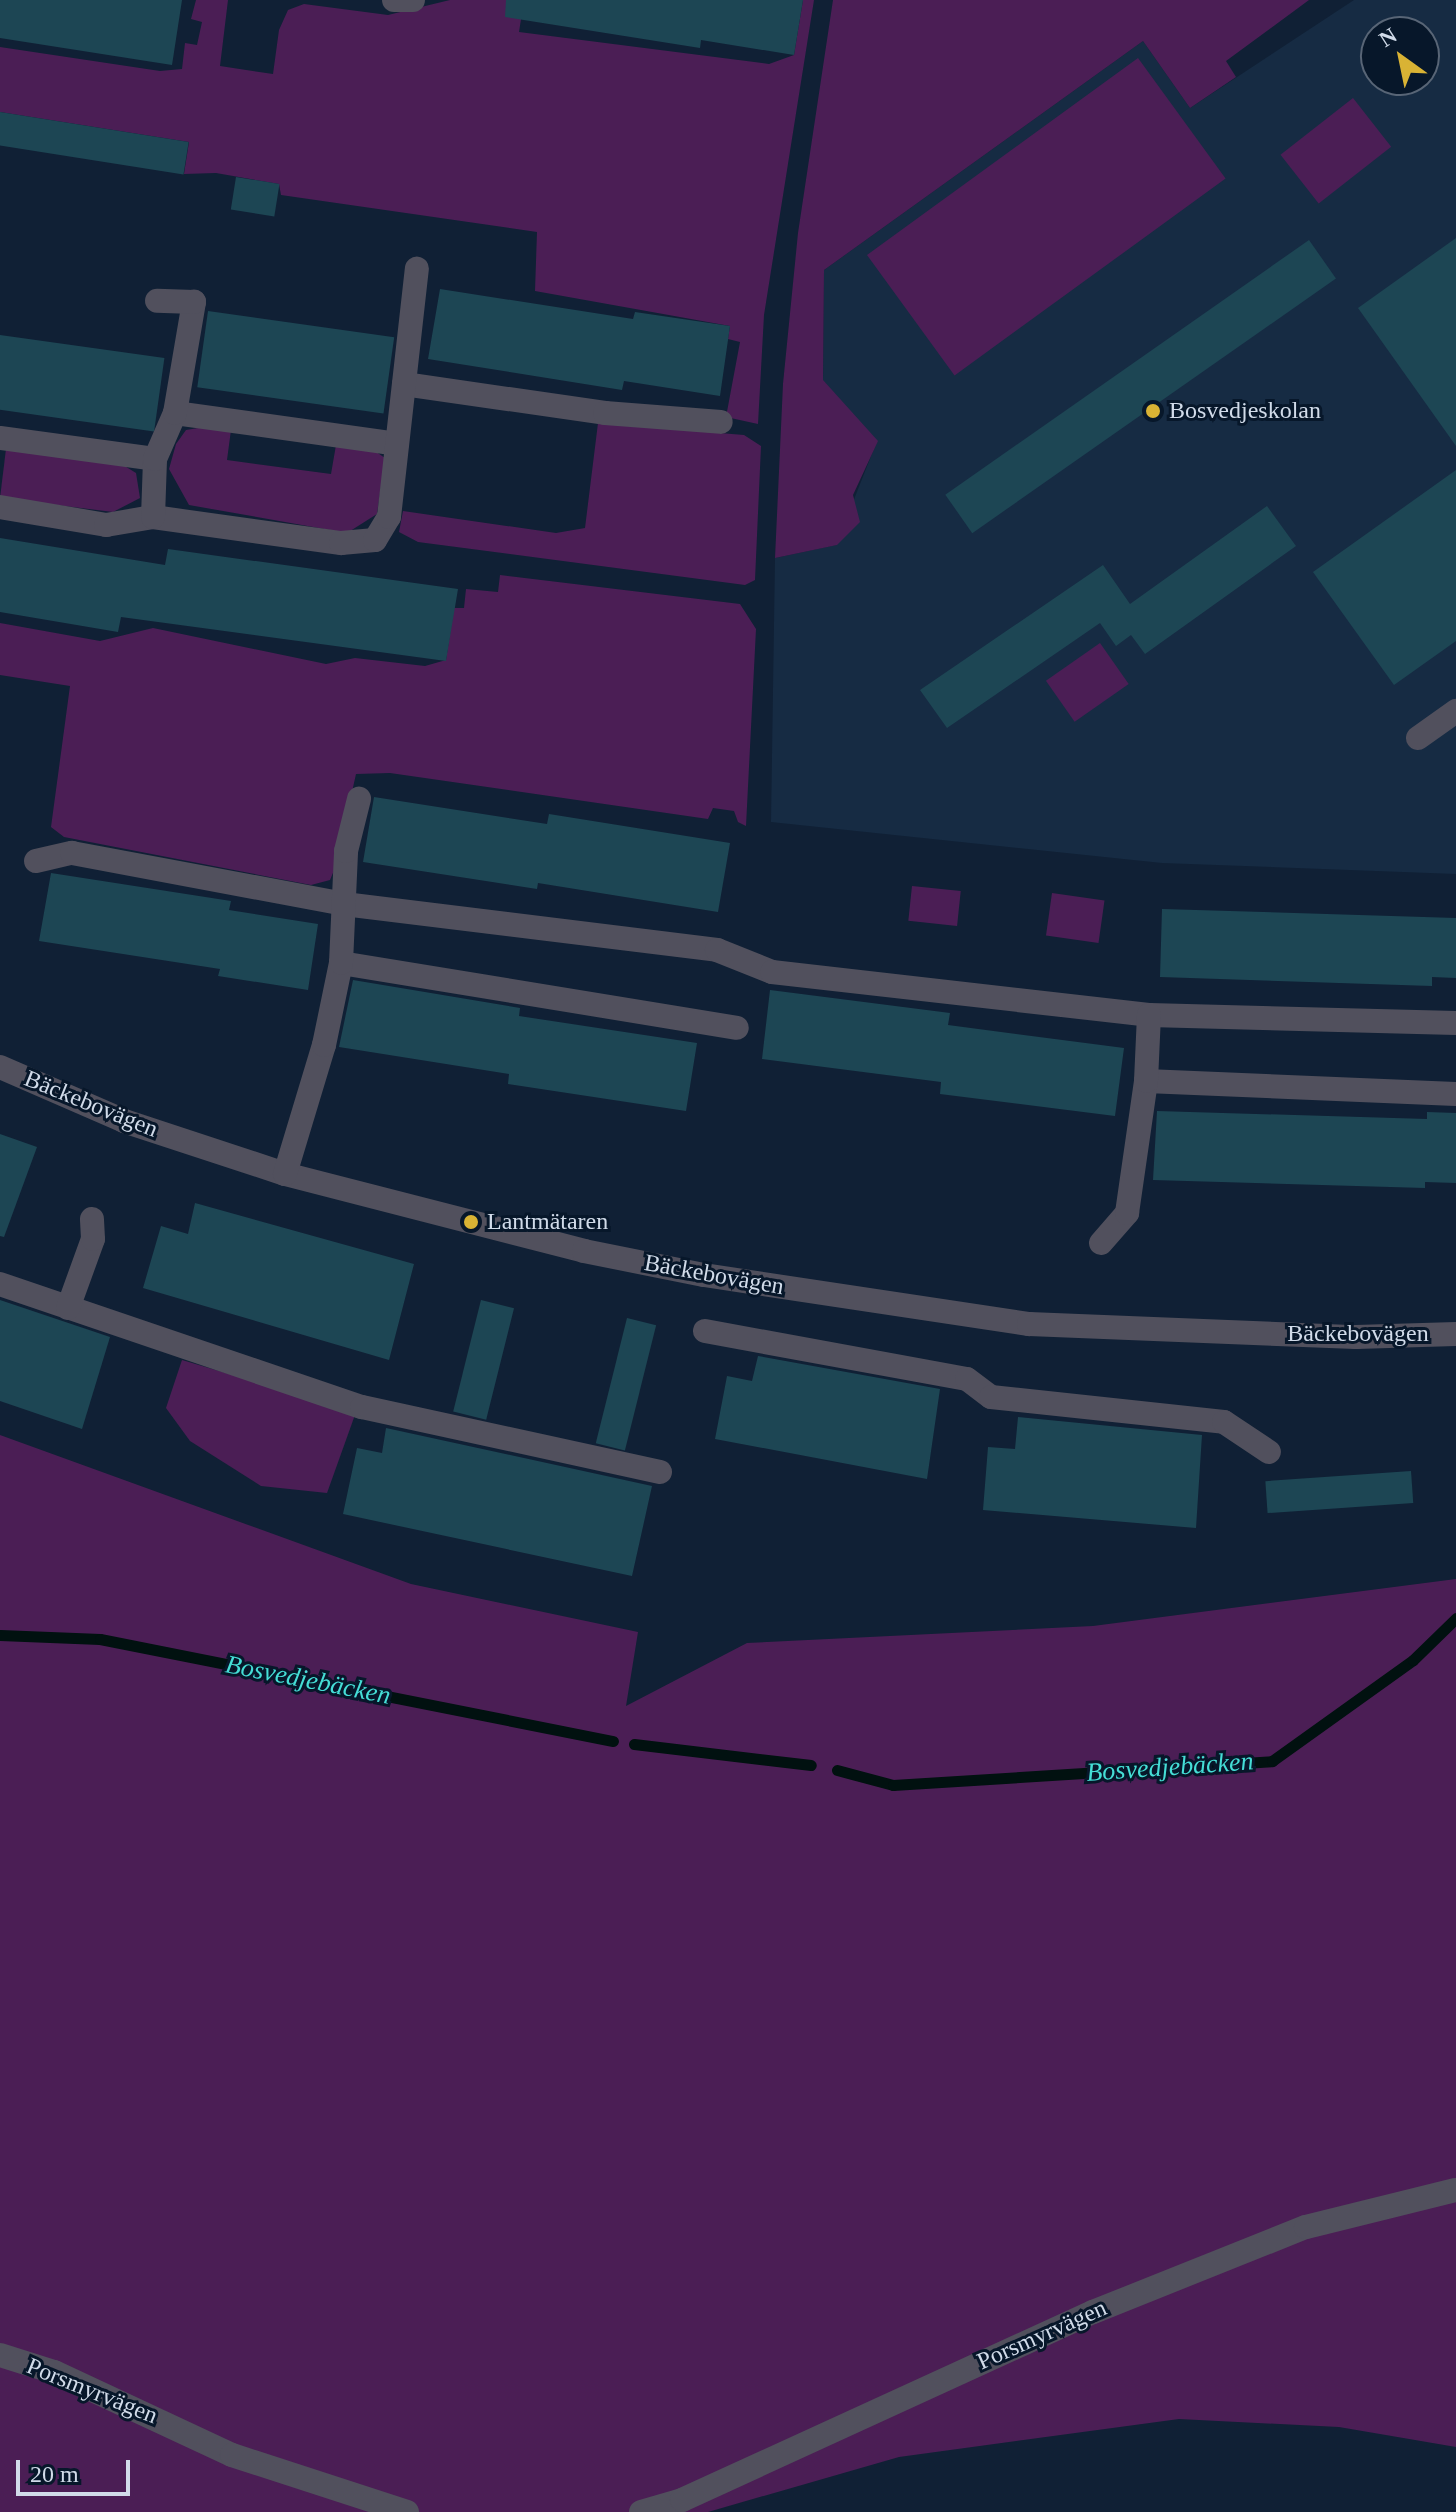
<!DOCTYPE html>
<meta charset="utf-8">
<style>
body{margin:0}
#map{position:relative;width:1456px;height:2512px;overflow:hidden;background:#102035;font-family:"Times New Roman",serif}
div>[style]{position:absolute}
.built>*{inset:0;background:#162b43}
.green>*{inset:0;background:#4b1e55;transform-origin:0 0}
.stream>*{height:11px;margin:-5.5px;padding:0 5.5px;transform-origin:5.5px;border-radius:5.5px;background:#011110}
.building>*{inset:0;background:#1d4654;transform-origin:0 0}
.minor>*{height:24px;margin:-12px;padding:0 12px;transform-origin:12px;border-radius:12px;background:#51505d}
.dots>*{width:22px;height:22px;translate:-50% -50%;box-sizing:border-box;border:4px solid #07172a;border-radius:50%}
span{translate:-50% -50%;white-space:nowrap;text-align:center;line-height:1.15;-webkit-text-stroke:6px #07172a;paint-order:stroke}
.poi-label{font-size:24px;color:#d1dbe9}
.left{translate:0 -50%;text-align:left}
.street-label{font-size:24px;color:#d1dbe9}
.water-label{font-size:26px;color:#45ded6;font-style:italic}
.north{position:absolute;left:1360px;top:16px;width:80px;height:80px;box-sizing:border-box;background:#07172a;border:2px solid #586576;border-radius:50%;rotate:327deg;font-size:22px;font-weight:700;line-height:32px;text-align:center;color:#d1dbe9}
.north::after{content:'';display:block;margin:auto;width:28px;height:36px;background:#d9b334;clip-path:polygon(50% 0,100% 100%,50% 72%,0 100%)}
.scale{position:absolute;left:16px;top:2460px;width:114px;height:36px;box-sizing:border-box;border:4px solid #d1dbe9;border-top:0;padding-left:10px;font-size:24px;line-height:28px;white-space:nowrap;color:#d1dbe9;-webkit-text-stroke:6px #07172a;paint-order:stroke}
</style>
<div id="map">
<div class="built">
<div style="clip-path:polygon(evenodd,1354px 0,1456px 0,1456px 874px,1162px 863px,771px 822px,775px 558px,836px 545px,877px 441px,823px 381px,824px 270px,1143px 41px,1190px 108px,1354px 0,1376px 32px,1424px 32px,1424px 80px,1376px 80px,1376px 32px)"></div>
</div>
<div class="green">
<div style="clip-path:polygon(196px 0,228px 0,220px 66px,273px 74px,279px 30px,288px 10px,304px 4px,388px 15px,450px 0,524px 0,519px 32px,769px 64px,794px 55px,803px 0,814px 0,764px 315px,758px 424px,726px 417px,740px 342px,728px 339px,730px 326px,535px 291px,537px 232px,281px 195px,279px 184px,216px 173px,184px 174px,189px 142px,0 112px,0 47px,160px 71px,182px 69px,185px 43px,197px 45px,202px 22px,191px 19px)"></div>
<div style="clip-path:polygon(833px 0,1309px 0,1226px 61px,1236px 77px,1190px 108px,1143px 41px,824px 270px,823px 380px,878px 441px,853px 495px,860px 522px,837px 545px,775px 558px,783px 384px,798px 233px)"></div>
<div style="left:1138px;top:58px;width:149px;height:335px;rotate:54deg"></div>
<div style="left:1353px;top:98px;width:62px;height:92px;rotate:52deg"></div>
<div style="clip-path:polygon(598px 423px,744px 435px,761px 446px,755px 580px,745px 585px,418px 542px,399px 532px,403px 511px,556px 533px,585px 528px)"></div>
<div style="clip-path:polygon(210px 426px,231px 430px,227px 460px,331px 474px,336px 445px,369px 447px,385px 458px,377px 514px,347px 533px,189px 505px,169px 469px,176px 444px,186px 430px)"></div>
<div style="clip-path:polygon(6px 449px,123px 465px,136px 473px,140px 498px,113px 512px,0 498px)"></div>
<div style="clip-path:polygon(500px 575px,740px 604px,756px 629px,746px 826px,738px 822px,734px 811px,713px 808px,708px 819px,390px 773px,356px 774px,335px 868px,330px 880px,311px 885px,64px 837px,51px 827px,70px 686px,0 675px,0 623px,100px 641px,153px 628px,326px 664px,355px 658px,425px 666px,446px 660px,454px 608px,464px 608px,466px 589px,498px 592px)"></div>
<div style="left:1100px;top:643px;width:50px;height:66px;rotate:55deg"></div>
<div style="left:912px;top:886px;width:49px;height:35px;rotate:6deg"></div>
<div style="left:1052px;top:893px;width:53px;height:43px;rotate:8deg"></div>
<div style="clip-path:polygon(182px 1360px,356px 1412px,327px 1493px,261px 1486px,190px 1441px,166px 1408px)"></div>
<div style="clip-path:polygon(0 1435px,411px 1584px,638px 1632px,626px 1706px,747px 1643px,1093px 1626px,1456px 1579px,1456px 2447px,1339px 2427px,1179px 2419px,899px 2457px,708px 2512px,0 2512px)"></div>
</div>
<div class="stream">
<div style="left:0;top:1635px;width:100px;rotate:2.3deg"></div>
<div style="left:100px;top:1639px;width:523px;rotate:11.25deg"></div>
<div style="left:634px;top:1744px;width:178px;rotate:6.8deg"></div>
<div style="left:837px;top:1770px;width:58px;rotate:15deg"></div>
<div style="left:893px;top:1785px;width:380px;rotate:-3.6deg"></div>
<div style="left:1272px;top:1761px;width:173px;rotate:-35.6deg"></div>
<div style="left:1413px;top:1660px;width:60px;rotate:-44.3deg"></div>
</div>
<div class="building">
<div style="clip-path:polygon(0 0,182px 0,172px 65px,0 38px)"></div>
<div style="clip-path:polygon(506px 0,803px 0,794px 55px,701px 40px,700px 48px,505px 17px)"></div>
<div style="left:0;top:112px;width:191px;height:33px;rotate:9deg"></div>
<div style="left:236px;top:177px;width:44px;height:33px;rotate:9deg"></div>
<div style="clip-path:polygon(1456px 238px,1456px 446px,1358px 308px)"></div>
<div style="left:1309px;top:240px;width:47px;height:444px;rotate:55deg"></div>
<div style="clip-path:polygon(440px 289px,633px 319px,635px 312px,730px 326px,720px 396px,624px 381px,622px 390px,428px 359px)"></div>
<div style="left:208px;top:311px;width:188px;height:77px;rotate:8deg"></div>
<div style="left:0;top:335px;width:166px;height:74px;rotate:8deg"></div>
<div style="clip-path:polygon(1456px 470px,1456px 641px,1394px 685px,1313px 572px)"></div>
<div style="clip-path:polygon(1267px 506px,1296px 546px,1145px 654px,1131px 635px,1116px 646px,1100px 623px,947px 728px,920px 690px,1103px 565px,1130px 604px)"></div>
<div style="clip-path:polygon(0 538px,165px 565px,168px 549px,458px 589px,446px 661px,121px 617px,118px 632px,0 612px)"></div>
<div style="clip-path:polygon(374px 797px,547px 824px,549px 814px,730px 843px,718px 912px,538px 883px,537px 889px,363px 862px)"></div>
<div style="clip-path:polygon(51px 873px,231px 901px,229px 910px,318px 924px,308px 990px,218px 976px,220px 969px,39px 941px)"></div>
<div style="clip-path:polygon(1162px 909px,1456px 918px,1456px 978px,1432px 977px,1432px 986px,1160px 977px)"></div>
<div style="clip-path:polygon(353px 980px,520px 1008px,519px 1016px,697px 1043px,686px 1111px,508px 1084px,509px 1074px,339px 1047px)"></div>
<div style="clip-path:polygon(770px 990px,950px 1013px,948px 1025px,1124px 1048px,1115px 1116px,940px 1094px,941px 1082px,762px 1059px)"></div>
<div style="clip-path:polygon(1157px 1111px,1427px 1119px,1427px 1112px,1456px 1113px,1456px 1183px,1425px 1182px,1425px 1188px,1153px 1180px)"></div>
<div style="clip-path:polygon(0 1134px,37px 1147px,4px 1237px,0 1236px)"></div>
<div style="clip-path:polygon(195px 1203px,414px 1264px,389px 1360px,143px 1288px,161px 1226px,188px 1234px)"></div>
<div style="clip-path:polygon(0 1300px,110px 1337px,82px 1429px,0 1401px)"></div>
<div style="left:481px;top:1300px;width:34px;height:115px;rotate:14deg"></div>
<div style="left:627px;top:1318px;width:30px;height:129px;rotate:14deg"></div>
<div style="clip-path:polygon(758px 1356px,940px 1389px,927px 1479px,715px 1439px,727px 1376px,752px 1381px)"></div>
<div style="clip-path:polygon(1018px 1417px,1202px 1435px,1196px 1528px,983px 1510px,988px 1447px,1015px 1449px)"></div>
<div style="clip-path:polygon(386px 1428px,652px 1486px,632px 1576px,343px 1514px,357px 1448px,382px 1453px)"></div>
<div style="left:1411px;top:1471px;width:32px;height:146px;rotate:86deg"></div>
</div>
<div class="minor">
<div style="left:394px;top:0;width:19px"></div>
<div style="left:404px;top:384px;width:203px;rotate:8.2deg"></div>
<div style="left:605px;top:413px;width:116px;rotate:4.4deg"></div>
<div style="left:175px;top:413px;width:224px;rotate:7.9deg"></div>
<div style="left:0;top:438px;width:156px;rotate:7.7deg"></div>
<div style="left:0;top:507px;width:108px;rotate:9.6deg"></div>
<div style="left:106px;top:525px;width:48px;rotate:-9.7deg"></div>
<div style="left:153px;top:517px;width:190px;rotate:7.9deg"></div>
<div style="left:341px;top:543px;width:34px;rotate:-5deg"></div>
<div style="left:375px;top:540px;width:27px;rotate:-59deg"></div>
<div style="left:389px;top:517px;width:250px;rotate:-83.6deg"></div>
<div style="left:153px;top:517px;width:58px;rotate:-88deg"></div>
<div style="left:155px;top:459px;width:50px;rotate:-66.5deg"></div>
<div style="left:175px;top:413px;width:113px;rotate:-80.3deg"></div>
<div style="left:194px;top:302px;width:37px;rotate:-178deg"></div>
<div style="left:1418px;top:738px;width:47px;rotate:-35.4deg"></div>
<div style="left:36px;top:861px;width:37px;rotate:-13deg"></div>
<div style="left:72px;top:853px;width:277px;rotate:10.6deg"></div>
<div style="left:344px;top:904px;width:376px;rotate:7deg"></div>
<div style="left:717px;top:950px;width:59px;rotate:21.8deg"></div>
<div style="left:772px;top:972px;width:379px;rotate:6.5deg"></div>
<div style="left:1149px;top:1015px;width:307px;rotate:1.5deg"></div>
<div style="left:341px;top:963px;width:401px;rotate:9.3deg"></div>
<div style="left:0;top:1067px;width:135px;rotate:23.5deg"></div>
<div style="left:124px;top:1121px;width:169px;rotate:18.2deg"></div>
<div style="left:285px;top:1174px;width:309px;rotate:14.4deg"></div>
<div style="left:584px;top:1251px;width:122px;rotate:11.3deg"></div>
<div style="left:704px;top:1275px;width:329px;rotate:8.6deg"></div>
<div style="left:1029px;top:1324px;width:327px;rotate:2.3deg"></div>
<div style="left:1356px;top:1337px;width:100px;rotate:-1.7deg"></div>
<div style="left:1146px;top:1081px;width:310px;rotate:2.4deg"></div>
<div style="left:285px;top:1174px;width:135px;rotate:-73.2deg"></div>
<div style="left:324px;top:1045px;width:84px;rotate:-78.3deg"></div>
<div style="left:341px;top:963px;width:112px;rotate:-87.4deg"></div>
<div style="left:346px;top:851px;width:54px;rotate:-76deg"></div>
<div style="left:1101px;top:1243px;width:40px;rotate:-49deg"></div>
<div style="left:1127px;top:1213px;width:133px;rotate:-81.8deg"></div>
<div style="left:1146px;top:1081px;width:66px;rotate:-87.4deg"></div>
<div style="left:0;top:1284px;width:382px;rotate:18.8deg"></div>
<div style="left:362px;top:1407px;width:305px;rotate:12.3deg"></div>
<div style="left:68px;top:1308px;width:73px;rotate:-70.1deg"></div>
<div style="left:93px;top:1239px;width:20px;rotate:-93deg"></div>
<div style="left:705px;top:1331px;width:266px;rotate:10.4deg"></div>
<div style="left:967px;top:1379px;width:30px;rotate:37deg"></div>
<div style="left:991px;top:1397px;width:234px;rotate:6.1deg"></div>
<div style="left:1224px;top:1422px;width:54px;rotate:33.7deg"></div>
<div style="left:0;top:2355px;width:57px;rotate:17.5deg"></div>
<div style="left:54px;top:2372px;width:196px;rotate:25deg"></div>
<div style="left:232px;top:2455px;width:184px;rotate:18deg"></div>
<div style="left:641px;top:2512px;width:43px;rotate:-16.3deg"></div>
<div style="left:682px;top:2500px;width:452px;rotate:-24.6deg"></div>
<div style="left:1093px;top:2312px;width:229px;rotate:-21.8deg"></div>
<div style="left:1306px;top:2227px;width:154px;rotate:-13.9deg"></div>
</div>
<div class="dots">
<div style="left:1153px;top:411px;background:#d9b334"></div>
<div style="left:471px;top:1222px;background:#d9b334"></div>
</div>
<div class="poi-label">
<span class="left" style="left:1169px;top:411px">Bosvedjeskolan</span>
<span class="left" style="left:487px;top:1222px">Lantmätaren</span>
</div>
<div class="street-label">
<span style="left:91px;top:1104px;rotate:22deg">Bäckebovägen</span>
<span style="left:714px;top:1275px;rotate:10deg">Bäckebovägen</span>
<span style="left:1358px;top:1334px">Bäckebovägen</span>
<span style="left:1042px;top:2335px;rotate:-24deg">Porsmyrvägen</span>
<span style="left:92px;top:2391px;rotate:22deg">Porsmyrvägen</span>
</div>
<div class="water-label">
<span style="left:308px;top:1680px;rotate:11deg">Bosvedjebäcken</span>
<span style="left:1170px;top:1767px;rotate:-4deg">Bosvedjebäcken</span>
</div>
<div class="north">N</div>
<div class="scale">20 m</div>
</div>
